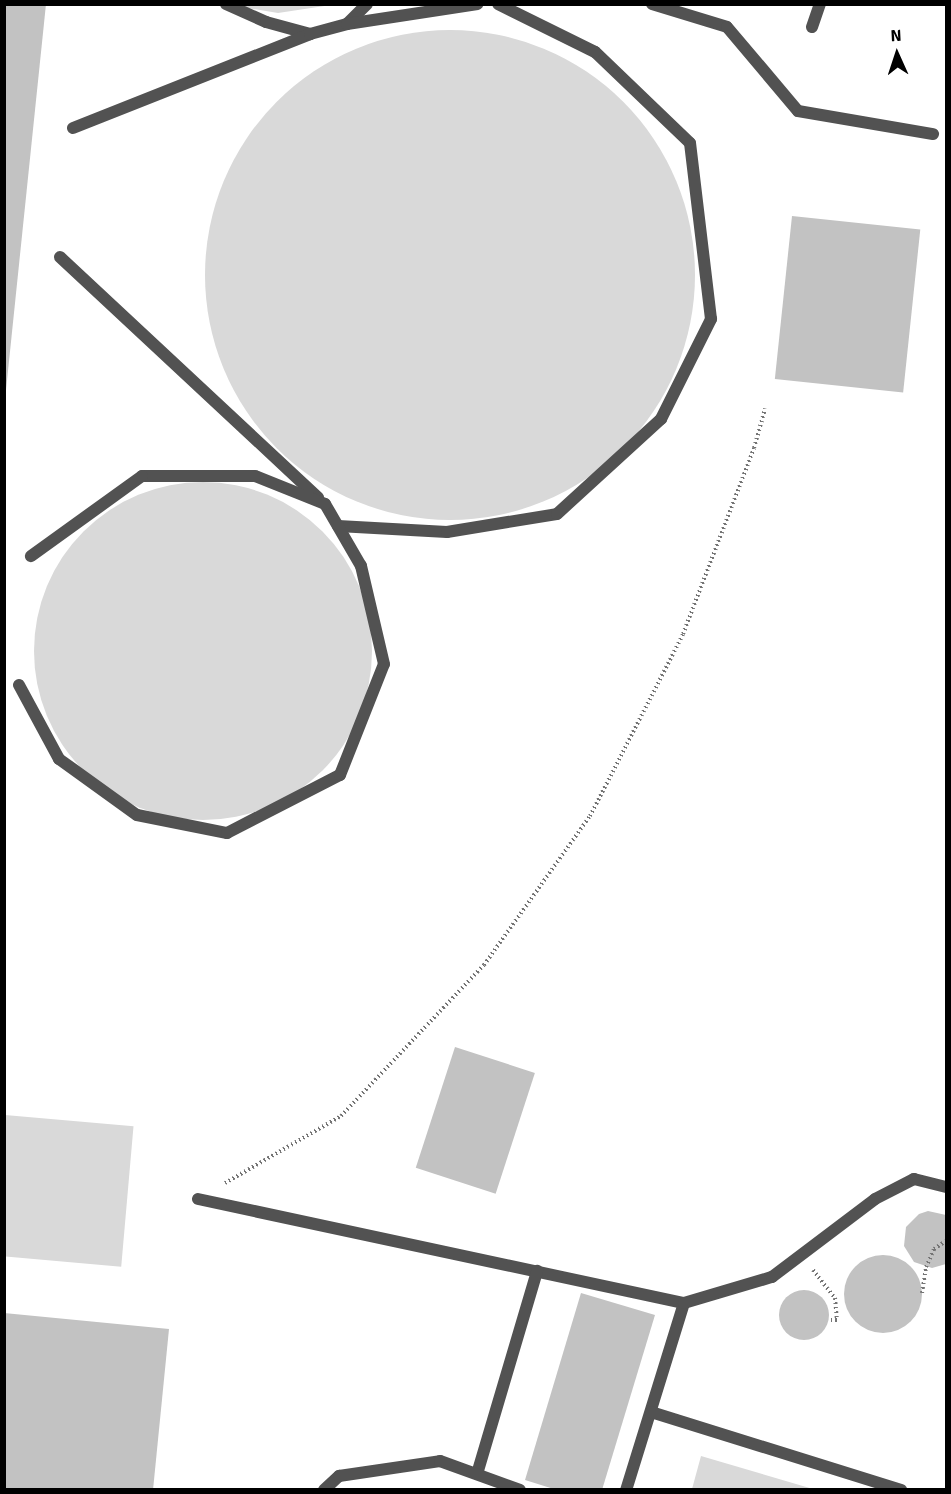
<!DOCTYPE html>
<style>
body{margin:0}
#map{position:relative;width:951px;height:1494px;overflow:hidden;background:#fff;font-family:Signika,sans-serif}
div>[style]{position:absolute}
.green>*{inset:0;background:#d9d9d9;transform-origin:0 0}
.round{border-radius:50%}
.building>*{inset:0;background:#c2c2c2;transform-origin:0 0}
.path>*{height:4px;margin-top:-2px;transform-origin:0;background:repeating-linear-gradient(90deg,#747474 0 1.5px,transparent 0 4.5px)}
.service>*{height:12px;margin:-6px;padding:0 6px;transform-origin:6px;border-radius:6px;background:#525252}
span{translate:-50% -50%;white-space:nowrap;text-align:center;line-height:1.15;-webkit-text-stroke:4.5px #fff;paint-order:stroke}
.frame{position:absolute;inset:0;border:6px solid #000;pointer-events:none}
.north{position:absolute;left:867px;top:24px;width:60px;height:60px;-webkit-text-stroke:4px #fff;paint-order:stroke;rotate:357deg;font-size:16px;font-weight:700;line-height:24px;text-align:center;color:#000}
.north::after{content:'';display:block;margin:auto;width:21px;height:27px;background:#000;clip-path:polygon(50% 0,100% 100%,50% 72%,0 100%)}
</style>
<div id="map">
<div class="green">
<div style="clip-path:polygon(229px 5px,331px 5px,278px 13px)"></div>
<div class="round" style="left:205px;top:30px;width:490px;height:490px"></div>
<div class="round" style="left:34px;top:482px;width:338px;height:338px"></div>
<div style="left:5px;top:1115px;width:129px;height:141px;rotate:5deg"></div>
<div style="clip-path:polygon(701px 1456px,813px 1489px,692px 1489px)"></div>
</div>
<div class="building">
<div style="clip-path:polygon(4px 4px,46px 4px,6px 390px,4px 390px)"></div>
<div style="left:792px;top:216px;width:129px;height:164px;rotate:6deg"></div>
<div style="left:455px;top:1047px;width:84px;height:127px;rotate:18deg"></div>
<div style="clip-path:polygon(928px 1211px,946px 1215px,946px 1264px,932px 1268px,914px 1262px,904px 1246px,906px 1227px,919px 1214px)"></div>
<div class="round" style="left:844px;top:1255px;width:78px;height:78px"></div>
<div class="round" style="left:779px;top:1290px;width:50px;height:50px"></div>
<div style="clip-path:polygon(581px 1293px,655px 1315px,602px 1490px,557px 1490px,525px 1480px)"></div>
<div style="clip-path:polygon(4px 1313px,169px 1329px,153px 1490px,4px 1490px)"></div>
</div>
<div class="path">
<div style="left:225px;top:1183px;width:134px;rotate:-30deg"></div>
<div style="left:341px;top:1116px;width:208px;rotate:-46.6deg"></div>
<div style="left:484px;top:965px;width:183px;rotate:-54.6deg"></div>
<div style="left:590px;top:816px;width:204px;rotate:-62.9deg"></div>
<div style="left:683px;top:634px;width:199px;rotate:-69.1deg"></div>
<div style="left:754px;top:448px;width:41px;rotate:-74.2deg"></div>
<div style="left:813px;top:1270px;width:36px;rotate:52deg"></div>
<div style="left:835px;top:1298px;width:22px;rotate:85deg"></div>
<div style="left:837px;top:1320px;width:9px;rotate:180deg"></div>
<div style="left:922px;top:1293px;width:26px;rotate:-81deg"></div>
<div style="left:926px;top:1267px;width:20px;rotate:-66deg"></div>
<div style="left:934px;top:1249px;width:14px;rotate:-34deg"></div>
</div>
<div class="service">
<div style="left:226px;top:4px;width:44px;rotate:24.2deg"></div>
<div style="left:266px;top:22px;width:46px;rotate:15.3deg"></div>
<div style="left:652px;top:4px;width:78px;rotate:17deg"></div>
<div style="left:727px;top:27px;width:110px;rotate:49.8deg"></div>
<div style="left:798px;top:111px;width:137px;rotate:9.7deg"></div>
<div style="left:347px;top:24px;width:28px;rotate:-45deg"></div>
<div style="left:812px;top:27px;width:24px;rotate:-71deg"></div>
<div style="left:73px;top:128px;width:255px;rotate:-21.6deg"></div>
<div style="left:310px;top:34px;width:38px;rotate:-15deg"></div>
<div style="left:347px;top:24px;width:132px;rotate:-8.7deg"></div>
<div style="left:60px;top:257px;width:353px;rotate:43deg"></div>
<div style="left:338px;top:526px;width:109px;rotate:3.2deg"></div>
<div style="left:447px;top:532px;width:111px;rotate:-9.3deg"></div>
<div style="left:557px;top:514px;width:141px;rotate:-42.4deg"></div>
<div style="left:661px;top:419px;width:112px;rotate:-63.4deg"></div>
<div style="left:711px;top:319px;width:177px;rotate:-96.8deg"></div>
<div style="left:690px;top:143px;width:132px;rotate:-136.2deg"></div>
<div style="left:595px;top:52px;width:108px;rotate:-153.7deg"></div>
<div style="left:19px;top:685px;width:84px;rotate:61.6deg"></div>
<div style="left:59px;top:759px;width:96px;rotate:35.7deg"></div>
<div style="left:137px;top:815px;width:92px;rotate:11.3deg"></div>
<div style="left:227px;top:833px;width:127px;rotate:-27.2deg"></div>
<div style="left:340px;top:775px;width:119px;rotate:-68.4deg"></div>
<div style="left:384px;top:664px;width:101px;rotate:-103.2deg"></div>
<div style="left:361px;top:566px;width:72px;rotate:-120.1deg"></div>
<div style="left:325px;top:504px;width:75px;rotate:-158.2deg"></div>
<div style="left:255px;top:476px;width:113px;rotate:180deg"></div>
<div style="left:142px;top:476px;width:137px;rotate:144.2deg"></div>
<div style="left:198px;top:1199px;width:497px;rotate:12.1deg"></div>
<div style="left:684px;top:1303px;width:196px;rotate:107.2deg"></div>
<div style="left:684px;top:1303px;width:92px;rotate:-16.5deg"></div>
<div style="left:772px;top:1277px;width:129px;rotate:-37.1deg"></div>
<div style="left:875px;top:1199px;width:44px;rotate:-27.1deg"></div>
<div style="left:914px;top:1179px;width:33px;rotate:14deg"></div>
<div style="left:651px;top:1412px;width:262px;rotate:17.3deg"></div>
<div style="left:477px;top:1474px;width:212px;rotate:-73.5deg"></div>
<div style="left:324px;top:1490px;width:21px;rotate:-43deg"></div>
<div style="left:339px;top:1476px;width:102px;rotate:-8.4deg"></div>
<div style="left:440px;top:1461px;width:85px;rotate:19.9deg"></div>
</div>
<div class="frame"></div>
<div class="north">N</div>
</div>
